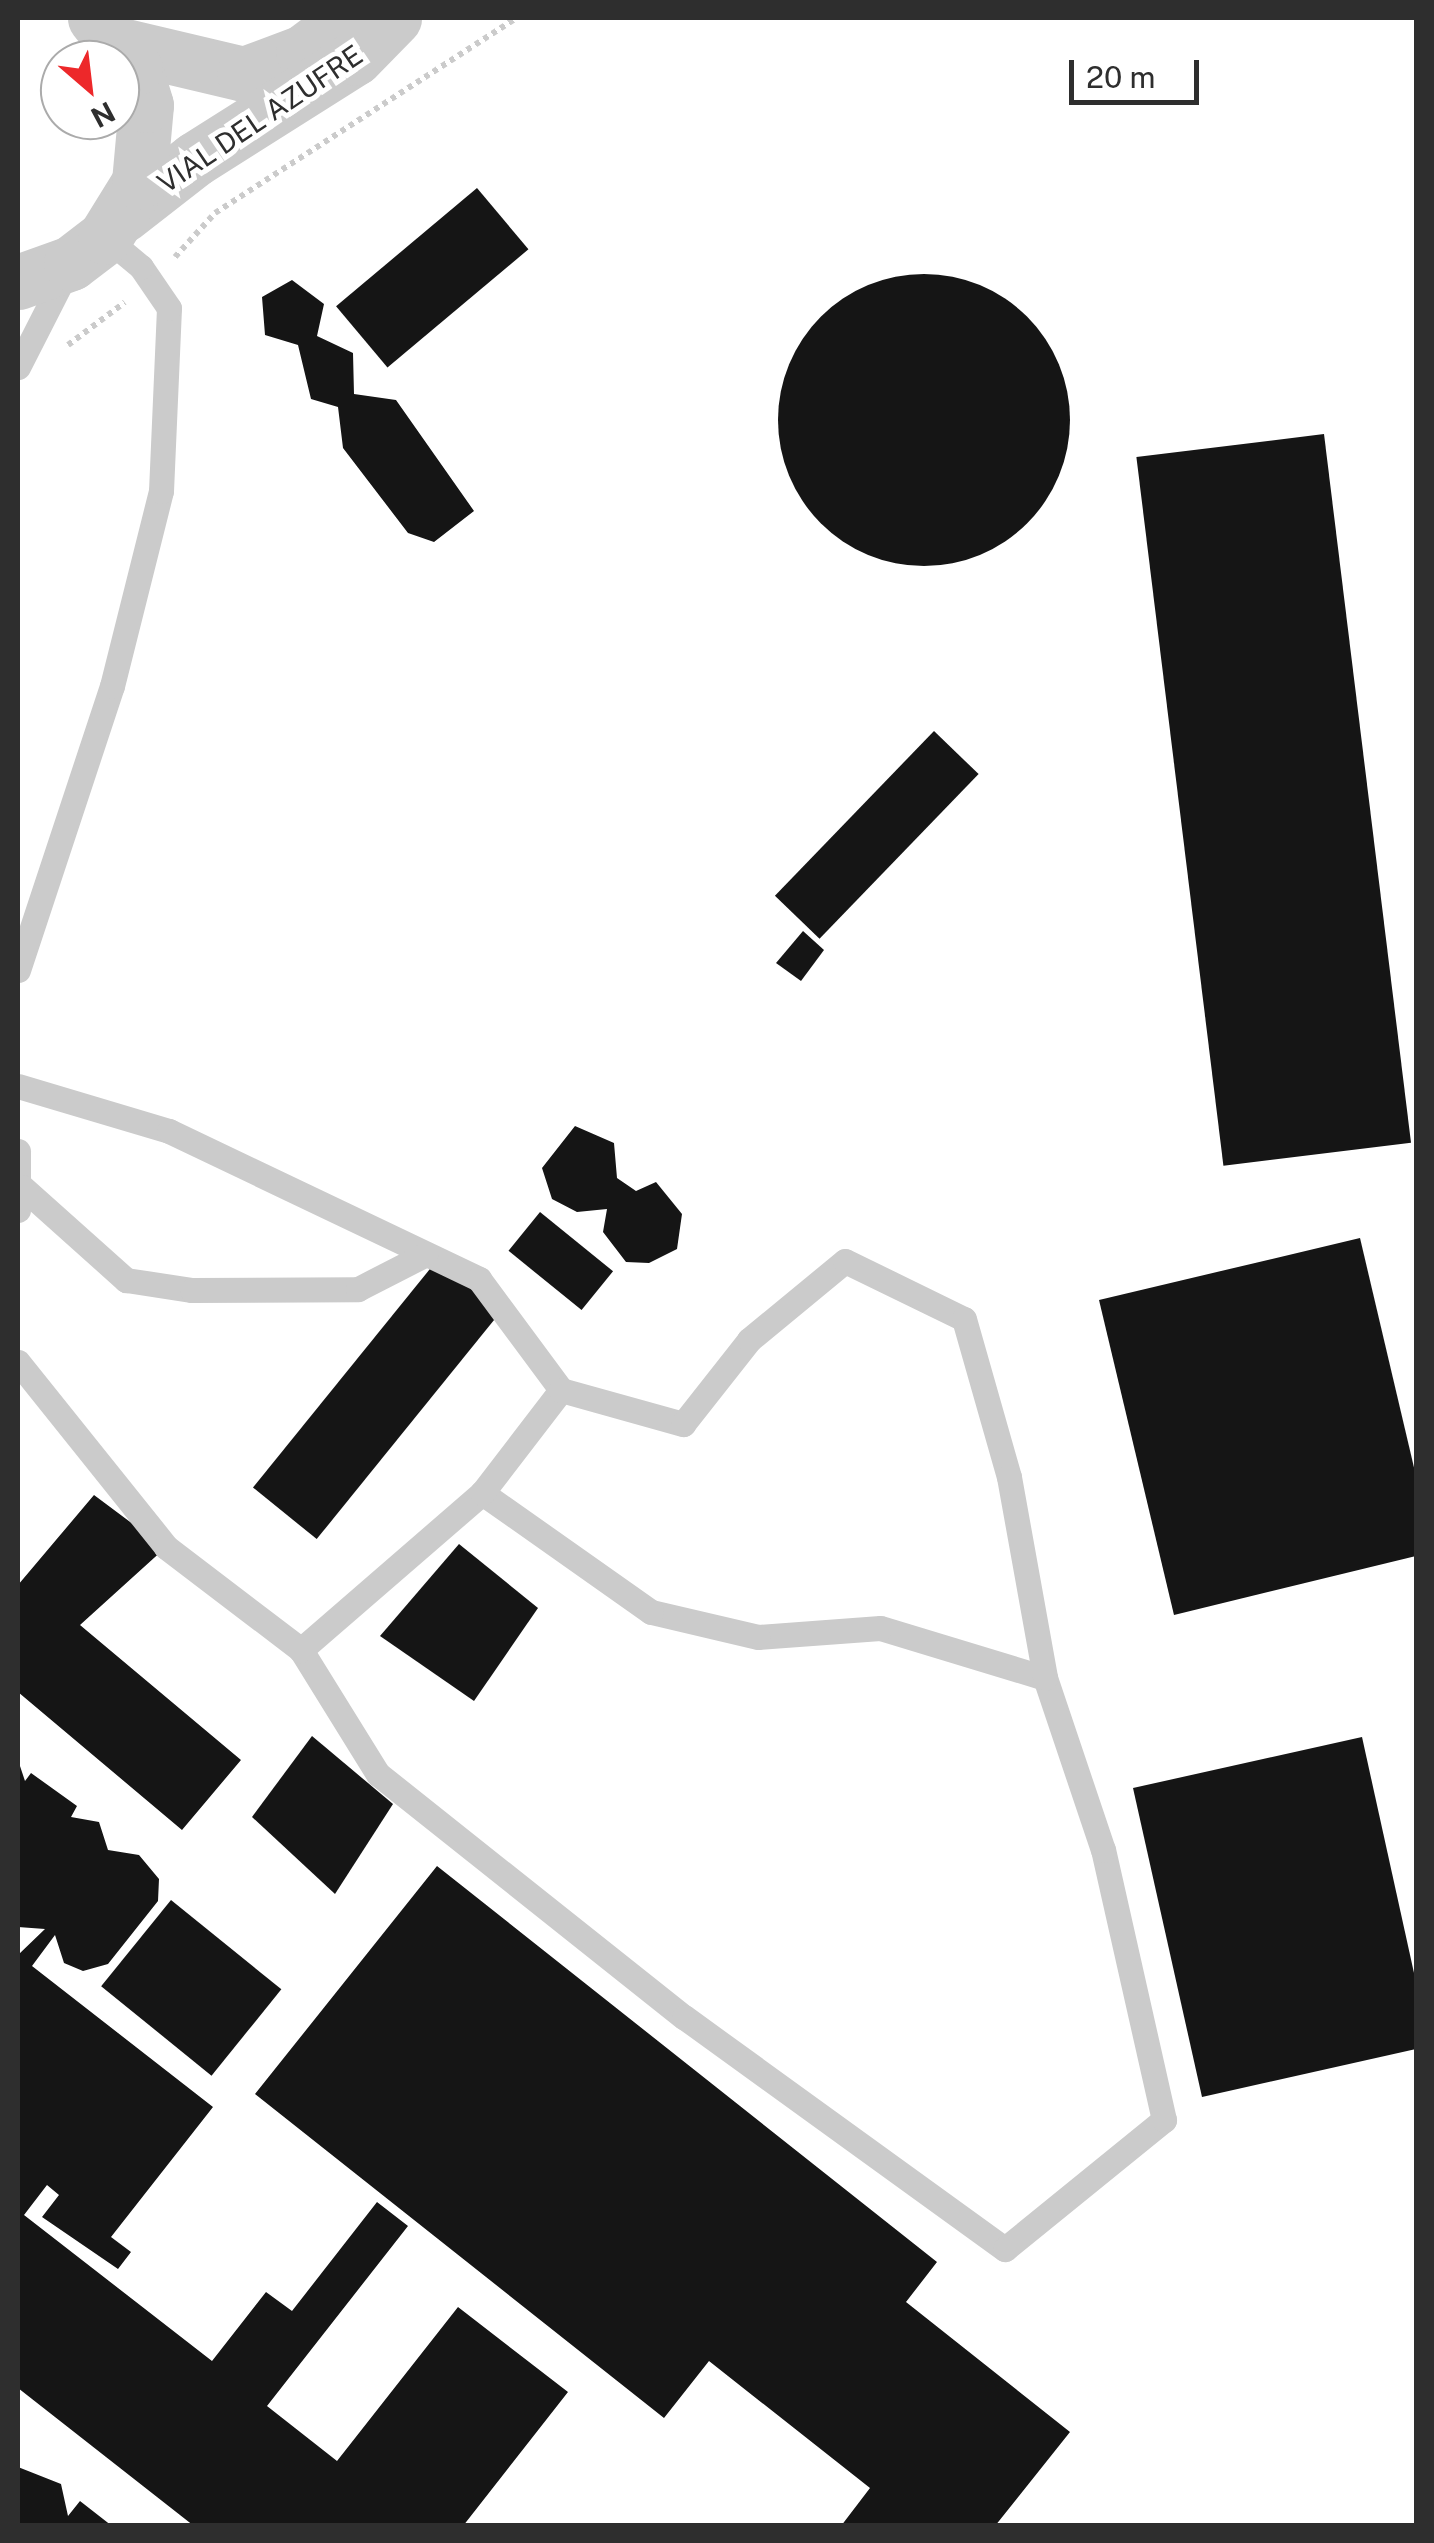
<!DOCTYPE html>
<style>
body{margin:0}
#map{position:relative;width:1434px;height:2543px;overflow:hidden;background:#fff;font-family:"Public Sans",sans-serif}
div>[style]{position:absolute}
.building>*{inset:0;background:#151515;transform-origin:0 0}
.round{border-radius:50%}
.path>*{height:6px;margin-top:-3px;transform-origin:0;background:repeating-linear-gradient(90deg,#cbcbcb 0 5px,transparent 0 10px)}
.service>*{height:25px;margin:-12.5px;padding:0 12.5px;transform-origin:12.5px;border-radius:12.5px;background:#cbcbcb}
.tertiary>*{height:55px;margin:-27.5px;padding:0 27.5px;transform-origin:27.5px;border-radius:27.5px;background:#cbcbcb}
span{translate:-50% -50%;white-space:nowrap;text-align:center;line-height:1.15;-webkit-text-stroke:10px #fff;paint-order:stroke}
.street-label{font-size:28px;color:#2e2e2e}
.frame{position:absolute;inset:0;border:20px solid #2e2e2e;pointer-events:none}
.north{position:absolute;left:40px;top:40px;width:100px;height:100px;box-sizing:border-box;background:#fff;border:2px solid #ababab;border-radius:50%;rotate:152deg;font-size:28px;font-weight:700;line-height:40px;text-align:center;color:#2e2e2e}
.north::after{content:'';display:block;margin:auto;width:35px;height:45px;background:#ed282a;clip-path:polygon(50% 0,100% 100%,50% 72%,0 100%)}
.scale{position:absolute;left:1069px;top:60px;width:130px;height:45px;box-sizing:border-box;border:5px solid #2e2e2e;border-top:0;padding-left:12px;font-size:30px;line-height:35px;white-space:nowrap;color:#2e2e2e;-webkit-text-stroke:8px #fff;paint-order:stroke}
</style>
<div id="map">
<div class="building">
<div style="left:477px;top:188px;width:80px;height:184px;rotate:50deg"></div>
<div class="round" style="left:778px;top:274px;width:292px;height:292px"></div>
<div style="clip-path:polygon(292px 280px,324px 304px,317px 336px,353px 353px,354px 394px,396px 400px,474px 511px,434px 542px,408px 533px,343px 448px,338px 407px,311px 399px,298px 345px,265px 335px,262px 297px)"></div>
<div style="left:1324px;top:434px;width:714px;height:189px;rotate:83deg"></div>
<div style="left:934px;top:731px;width:62px;height:229px;rotate:44deg"></div>
<div style="clip-path:polygon(803px 931px,824px 950px,801px 981px,776px 963px)"></div>
<div style="clip-path:polygon(575px 1126px,614px 1143px,617px 1178px,636px 1191px,656px 1182px,682px 1214px,677px 1249px,649px 1263px,626px 1262px,603px 1232px,607px 1209px,577px 1212px,552px 1199px,542px 1168px)"></div>
<div style="left:540px;top:1212px;width:94px;height:50px;rotate:39deg"></div>
<div style="clip-path:polygon(1360px 1238px,1416px 1476px,1416px 1556px,1174px 1615px,1099px 1300px)"></div>
<div style="left:438px;top:1259px;width:82px;height:294px;rotate:39deg"></div>
<div style="clip-path:polygon(94px 1495px,165px 1548px,80px 1625px,241px 1760px,182px 1830px,18px 1692px,18px 1585px)"></div>
<div style="clip-path:polygon(459px 1544px,538px 1608px,474px 1701px,380px 1636px)"></div>
<div style="clip-path:polygon(312px 1736px,393px 1804px,335px 1894px,252px 1817px)"></div>
<div style="clip-path:polygon(1362px 1737px,1416px 1982px,1416px 2049px,1202px 2097px,1133px 1788px)"></div>
<div style="clip-path:polygon(18px 1760px,25px 1781px,31px 1773px,77px 1806px,71px 1817px,99px 1822px,108px 1850px,139px 1855px,159px 1879px,158px 1901px,108px 1964px,83px 1971px,64px 1963px,55px 1935px,32px 1966px,213px 2107px,111px 2237px,131px 2252px,118px 2269px,42px 2217px,59px 2195px,47px 2185px,24px 2215px,212px 2361px,266px 2292px,292px 2311px,377px 2202px,408px 2226px,267px 2406px,337px 2461px,458px 2307px,568px 2392px,463px 2526px,194px 2526px,18px 2388px,18px 1955px,45px 1929px,18px 1927px)"></div>
<div style="clip-path:polygon(437px 1866px,937px 2262px,906px 2302px,1070px 2432px,995px 2526px,841px 2526px,870px 2488px,709px 2361px,664px 2418px,255px 2094px)"></div>
<div style="left:171px;top:1900px;width:142px;height:111px;rotate:39deg"></div>
<div style="clip-path:polygon(18px 2467px,61px 2484px,68px 2516px,80px 2501px,112px 2526px,18px 2526px)"></div>
</div>
<div class="path">
<div style="left:175px;top:257px;width:59px;rotate:-47.7deg"></div>
<div style="left:215px;top:213px;width:359px;rotate:-32.9deg"></div>
<div style="left:68px;top:345px;width:71px;rotate:-37deg"></div>
</div>
<div class="service">
<div style="left:18px;top:367px;width:110px;rotate:-63deg"></div>
<div style="left:18px;top:970px;width:299px;rotate:-71.7deg"></div>
<div style="left:112px;top:686px;width:201px;rotate:-75.9deg"></div>
<div style="left:161px;top:491px;width:183px;rotate:-87.5deg"></div>
<div style="left:169px;top:308px;width:50px;rotate:-124.3deg"></div>
<div style="left:141px;top:267px;width:47px;rotate:-140.2deg"></div>
<div style="left:18px;top:1086px;width:158px;rotate:16.6deg"></div>
<div style="left:169px;top:1131px;width:344px;rotate:25.5deg"></div>
<div style="left:479px;top:1279px;width:138px;rotate:53.5deg"></div>
<div style="left:18px;top:1151px;width:59px;rotate:90deg"></div>
<div style="left:22px;top:1187px;width:140px;rotate:41.8deg"></div>
<div style="left:126px;top:1280px;width:67px;rotate:8.6deg"></div>
<div style="left:192px;top:1290px;width:166px;rotate:-0.3deg"></div>
<div style="left:358px;top:1289px;width:76px;rotate:-27.2deg"></div>
<div style="left:18px;top:1362px;width:237px;rotate:51.3deg"></div>
<div style="left:166px;top:1547px;width:170px;rotate:37.3deg"></div>
<div style="left:301px;top:1650px;width:146px;rotate:58.2deg"></div>
<div style="left:378px;top:1774px;width:391px;rotate:38.5deg"></div>
<div style="left:684px;top:2017px;width:396px;rotate:35.9deg"></div>
<div style="left:1005px;top:2249px;width:205px;rotate:-39.1deg"></div>
<div style="left:1164px;top:2120px;width:277px;rotate:-102.7deg"></div>
<div style="left:1103px;top:1850px;width:182px;rotate:-108.6deg"></div>
<div style="left:1045px;top:1678px;width:172px;rotate:-163.1deg"></div>
<div style="left:880px;top:1628px;width:122px;rotate:175.8deg"></div>
<div style="left:758px;top:1637px;width:110px;rotate:-166.8deg"></div>
<div style="left:651px;top:1612px;width:207px;rotate:-144.8deg"></div>
<div style="left:482px;top:1493px;width:240px;rotate:139.1deg"></div>
<div style="left:482px;top:1493px;width:130px;rotate:-52.5deg"></div>
<div style="left:561px;top:1390px;width:127px;rotate:15.6deg"></div>
<div style="left:683px;top:1424px;width:107px;rotate:-51.8deg"></div>
<div style="left:749px;top:1340px;width:124px;rotate:-39.5deg"></div>
<div style="left:845px;top:1261px;width:132px;rotate:26deg"></div>
<div style="left:964px;top:1319px;width:164px;rotate:74.1deg"></div>
<div style="left:1009px;top:1477px;width:204px;rotate:79.8deg"></div>
</div>
<div class="tertiary">
<div style="left:121px;top:45px;width:126px;rotate:13.3deg"></div>
<div style="left:244px;top:74px;width:63px;rotate:-20.4deg"></div>
<div style="left:303px;top:52px;width:55px;rotate:-36.9deg"></div>
<div style="left:123px;top:215px;width:91px;rotate:-37.9deg"></div>
<div style="left:195px;top:159px;width:189px;rotate:-32.3deg"></div>
<div style="left:355px;top:58px;width:56px;rotate:-45.7deg"></div>
<div style="left:18px;top:282px;width:56px;rotate:-19.7deg"></div>
<div style="left:71px;top:263px;width:43px;rotate:-37.4deg"></div>
<div style="left:105px;top:237px;width:65px;rotate:-58.3deg"></div>
<div style="left:139px;top:182px;width:77px;rotate:-84.8deg"></div>
<div style="left:146px;top:105px;width:39px;rotate:-107deg"></div>
<div style="left:135px;top:68px;width:64px;rotate:-128.7deg"></div>
</div>
<div class="street-label">
<span style="left:260px;top:119px;rotate:-34deg">VIAL DEL AZUFRE</span>
</div>
<div class="frame"></div>
<div class="north">N</div>
<div class="scale">20 m</div>
</div>
